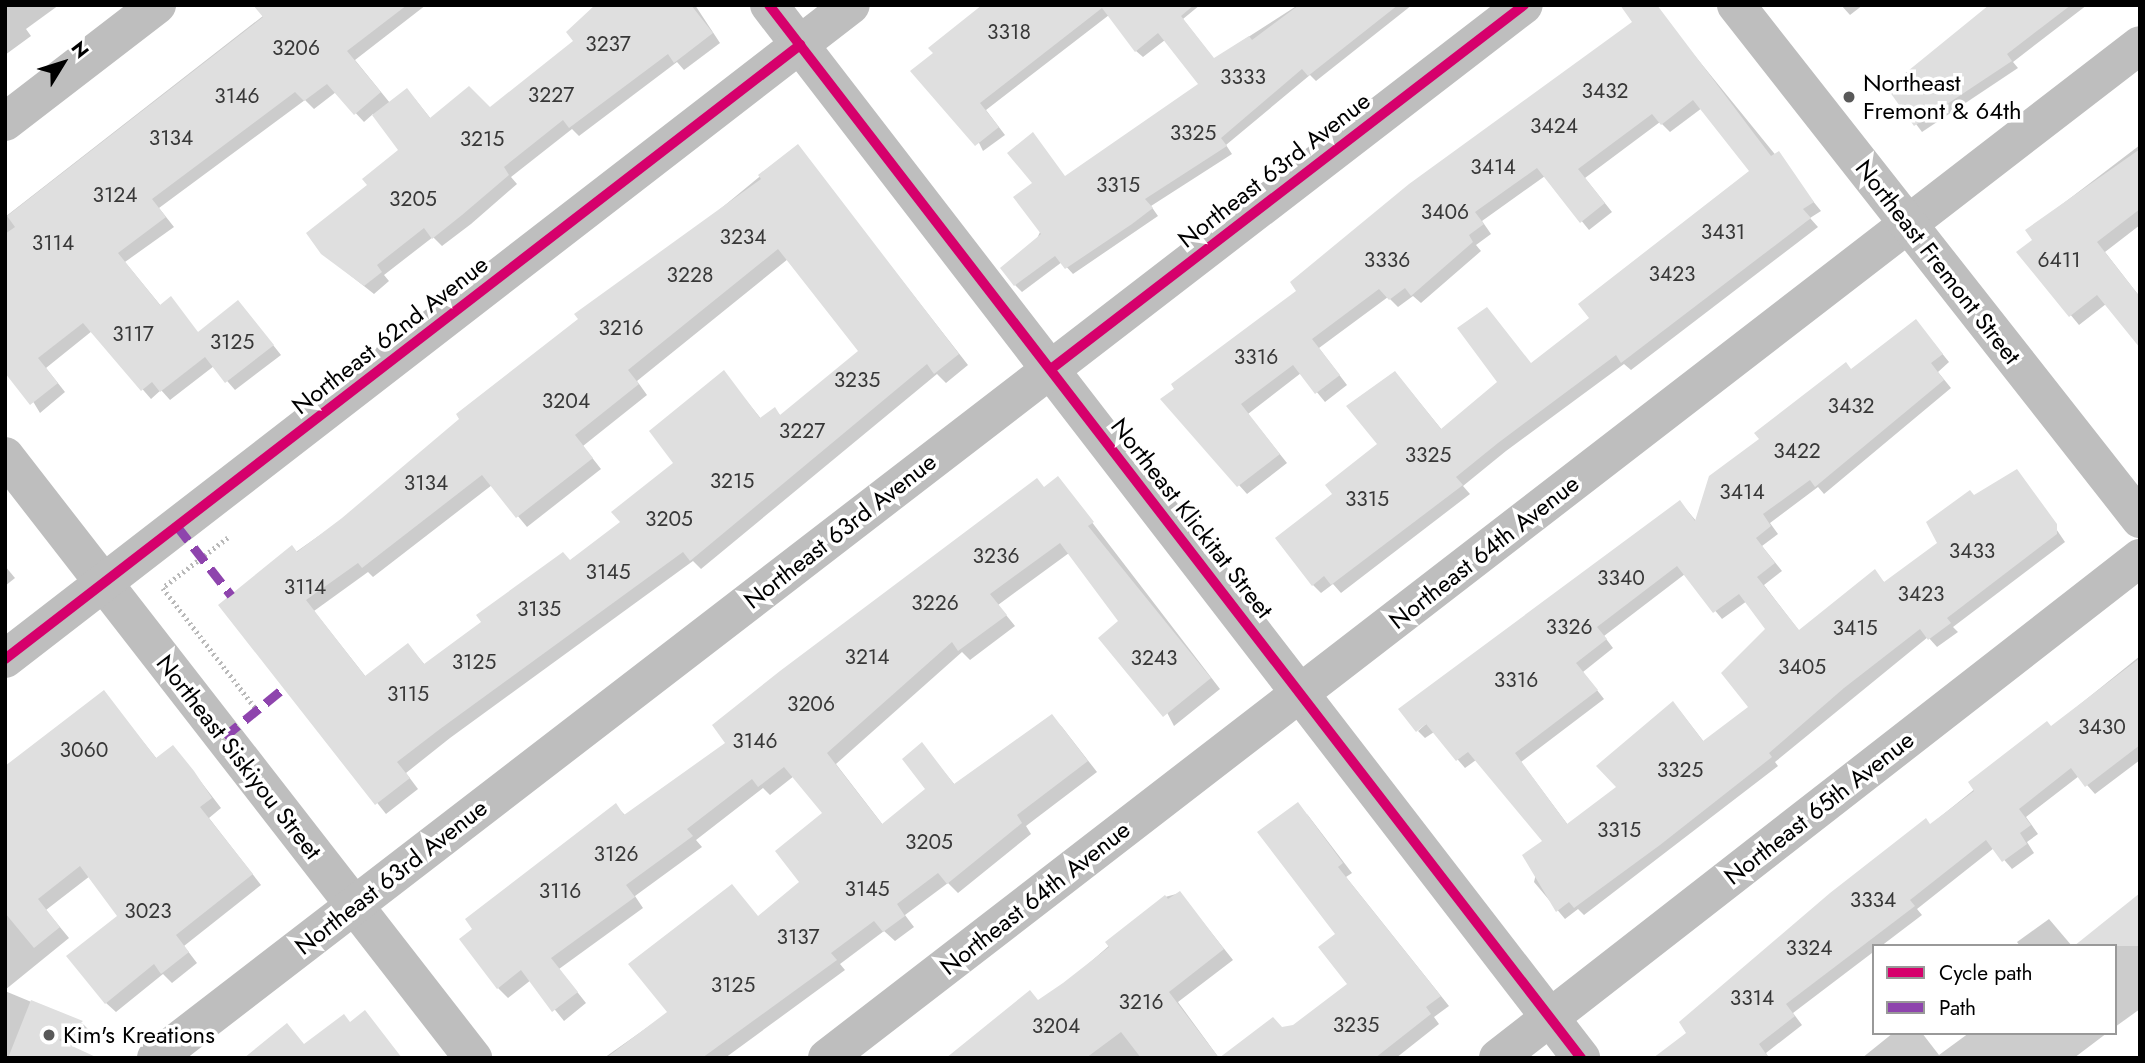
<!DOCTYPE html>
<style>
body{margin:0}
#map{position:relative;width:2145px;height:1063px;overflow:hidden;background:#fff;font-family:Jost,sans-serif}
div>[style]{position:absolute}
.shadow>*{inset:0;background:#0003}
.building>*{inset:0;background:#dfdfdf}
.path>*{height:4.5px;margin-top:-2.25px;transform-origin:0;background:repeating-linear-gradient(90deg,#b9b9b9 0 2px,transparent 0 5.5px)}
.minor>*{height:38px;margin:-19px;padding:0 19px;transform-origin:19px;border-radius:19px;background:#bebebe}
.major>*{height:38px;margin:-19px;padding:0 19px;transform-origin:19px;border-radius:19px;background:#bebebe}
.quiet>*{height:9px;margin-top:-4.5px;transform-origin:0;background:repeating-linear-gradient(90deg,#8e44ad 0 18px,transparent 0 27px)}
.cycleway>*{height:10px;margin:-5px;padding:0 5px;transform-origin:5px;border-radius:5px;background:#d6006c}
.dots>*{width:19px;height:19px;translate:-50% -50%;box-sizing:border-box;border:4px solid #fff;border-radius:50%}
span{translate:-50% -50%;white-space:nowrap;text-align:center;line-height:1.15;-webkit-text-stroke:7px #fff;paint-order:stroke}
.number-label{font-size:21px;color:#383838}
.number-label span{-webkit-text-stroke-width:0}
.poi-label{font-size:24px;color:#000}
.left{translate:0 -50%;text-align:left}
.street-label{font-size:24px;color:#000}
.frame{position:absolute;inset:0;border:7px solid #000;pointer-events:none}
.legend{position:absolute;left:1872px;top:944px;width:245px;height:91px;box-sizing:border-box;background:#fff;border:2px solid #999;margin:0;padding:9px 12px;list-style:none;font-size:21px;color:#000}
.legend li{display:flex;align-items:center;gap:14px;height:35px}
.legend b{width:35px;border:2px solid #999}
.north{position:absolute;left:28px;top:28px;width:70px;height:70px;-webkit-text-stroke:5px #fff;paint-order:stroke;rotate:52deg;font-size:19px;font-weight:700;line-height:28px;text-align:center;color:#000}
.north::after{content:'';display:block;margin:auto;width:24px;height:32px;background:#000;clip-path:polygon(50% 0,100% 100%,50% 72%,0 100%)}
</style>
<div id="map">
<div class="shadow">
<div style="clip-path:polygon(5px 5px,59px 5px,26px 29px,31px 36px,5px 55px)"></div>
<div style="clip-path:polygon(277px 5px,426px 5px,355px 60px,390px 103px,415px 99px,431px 119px,490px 109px,576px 41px,568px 32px,597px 5px,695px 5px,720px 43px,684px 70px,677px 62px,579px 136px,572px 129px,511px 177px,517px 184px,471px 224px,442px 246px,433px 237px,384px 275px,389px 281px,374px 294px,322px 253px,401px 150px,373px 114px,364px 122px,336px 92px,314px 109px,305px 100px,159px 208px,174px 227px,125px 262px,161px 306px,199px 333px,246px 311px,281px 355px,235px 390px,214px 366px,170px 400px,161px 390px,151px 399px,92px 331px,46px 368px,65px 392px,40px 413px,5px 355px,5px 217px)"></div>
<div style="clip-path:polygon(982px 5px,1122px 5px,986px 110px,1005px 135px,983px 151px,935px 54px)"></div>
<div style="clip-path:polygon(1132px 5px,1200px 5px,1183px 19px,1214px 59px,1298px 5px,1412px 5px,1316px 81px,1310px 75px,1226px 145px,1232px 154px,1151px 206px,1158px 216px,1073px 274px,1062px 262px,1022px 292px,1015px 285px,1066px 177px,1201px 85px,1165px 40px,1143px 57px,1136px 51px)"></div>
<div style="clip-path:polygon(1841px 5px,1863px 5px,1850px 15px)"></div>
<div style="clip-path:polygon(1993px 5px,2087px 5px,2013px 62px,2018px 68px,1922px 132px,1889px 88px)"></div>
<div style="clip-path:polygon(1656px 8px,1821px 211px,1810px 218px,1818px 227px,1631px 370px,1624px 364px,1506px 451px,1463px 486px,1470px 494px,1341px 593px,1333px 584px,1321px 593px,1313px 585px,1334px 494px,1379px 444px,1403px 382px,1442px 430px,1591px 319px,1752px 172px,1702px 108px,1670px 132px,1660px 122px,1585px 178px,1612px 212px,1589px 230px,1545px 176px,1482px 221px,1491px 234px,1476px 245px,1481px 251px,1421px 303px,1413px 296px,1398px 307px,1388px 297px,1319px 348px,1347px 385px,1325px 402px,1301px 373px,1248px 414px,1287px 463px,1247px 494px,1163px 400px)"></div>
<div style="clip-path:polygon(2140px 145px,2140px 225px,2105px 252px,2140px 297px,2106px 304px,2079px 325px,2019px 253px,2035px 240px,2027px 231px)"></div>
<div style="clip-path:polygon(evenodd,797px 146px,968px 365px,946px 383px,937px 374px,701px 569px,693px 561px,450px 738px,406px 773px,418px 789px,386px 814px,220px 605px,343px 519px,797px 146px,788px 259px,860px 351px,781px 416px,775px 410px,762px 420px,724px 373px,676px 463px,622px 523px,425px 665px,408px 645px,366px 677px,314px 611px,368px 572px,373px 577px,492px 485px,527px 527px,601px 469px,583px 446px,647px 395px,637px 381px,788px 259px)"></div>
<div style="clip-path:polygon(evenodd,1916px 321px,1949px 362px,1938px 372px,1951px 388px,1824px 494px,1818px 487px,1770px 523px,1778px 534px,1762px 546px,1782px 571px,1764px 585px,1800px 632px,1874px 572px,1886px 584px,1939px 544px,1974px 497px,2017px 471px,2065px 542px,1953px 627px,1958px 632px,1937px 647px,1928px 637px,1775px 762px,1778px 766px,1584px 915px,1578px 909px,1565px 919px,1534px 882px,1544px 841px,1476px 760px,1465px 768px,1434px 732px,1425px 738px,1418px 731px,1680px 502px,1697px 522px,1852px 371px,1916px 321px,1685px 574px,1722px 619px,1747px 601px,1768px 629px,1750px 707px,1704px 742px,1680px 711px,1619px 787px,1568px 825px,1521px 762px,1604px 699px,1583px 672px,1613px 648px,1604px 636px,1685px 574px)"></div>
<div style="clip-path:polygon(1058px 478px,1220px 689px,1174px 726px,1120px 622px,1069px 553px,998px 605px,1015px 626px,970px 660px,962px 652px,836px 764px,883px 825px,927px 789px,922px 745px,955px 785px,1052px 717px,1062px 727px,1097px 772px,1026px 826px,1031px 834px,958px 893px,948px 883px,905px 915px,914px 927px,895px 941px,884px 931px,840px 964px,845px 970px,725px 1058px,604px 1058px,669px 1012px,732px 886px,759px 918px,802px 882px,825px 814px,794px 776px,770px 795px,763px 788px,696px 840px,702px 847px,635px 896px,643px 908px,559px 969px,586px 1003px,564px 1021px,531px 980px,508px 998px,498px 988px,616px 806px,626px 816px,727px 743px)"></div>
<div style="clip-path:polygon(5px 566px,15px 578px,5px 586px)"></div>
<div style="clip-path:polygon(2140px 656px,2140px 760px,2095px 794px,2079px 776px,2026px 817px,2038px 834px,2027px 842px,2034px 853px,2012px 869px,1994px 848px,1917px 909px,1922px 915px,1793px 1013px,1802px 1025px,1766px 1053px,1769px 1058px,1675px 1058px,1930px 825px)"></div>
<div style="clip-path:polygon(104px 693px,157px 759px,182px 757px,221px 808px,209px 818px,261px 885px,184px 946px,197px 963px,172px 983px,163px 974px,116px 1012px,106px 1003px,120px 916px,90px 876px,46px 910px,69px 938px,5px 990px,5px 770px)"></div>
<div style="clip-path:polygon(1307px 814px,1352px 873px,1346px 877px,1449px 1006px,1434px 1017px,1439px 1024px,1396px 1058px,1222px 1058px,1294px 1026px,1350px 985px)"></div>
<div style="clip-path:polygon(1180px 893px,1233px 960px,1178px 1002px,1219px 1058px,951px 1058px,1064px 985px,1165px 897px)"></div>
<div style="clip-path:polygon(2140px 894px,2140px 1009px,2115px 1027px,2115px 946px)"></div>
<div style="clip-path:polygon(2049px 919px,2072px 946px,2020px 946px,2017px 942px)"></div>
<div style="clip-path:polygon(5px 991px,82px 1023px,91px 1032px,71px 1048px,79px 1058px,5px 1058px)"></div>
<div style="clip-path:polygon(1893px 1033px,1922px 1033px,1939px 1055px,1969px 1033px,2107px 1033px,2074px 1058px,1862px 1058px)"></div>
</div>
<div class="building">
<div style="clip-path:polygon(253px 5px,407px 5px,347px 51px,381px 92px,354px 115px,327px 84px,304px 101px,295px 92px,152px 199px,166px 217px,118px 253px,160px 305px,171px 296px,198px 332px,238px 300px,274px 345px,225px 383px,205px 357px,160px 392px,152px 382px,141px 391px,83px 323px,38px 358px,58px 383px,30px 405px,5px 373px,5px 234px,15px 227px,7px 216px,263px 17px)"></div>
<div style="clip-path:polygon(595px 5px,691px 5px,713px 33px,674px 63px,668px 54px,569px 128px,563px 120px,504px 167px,509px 175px,462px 215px,432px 239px,424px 228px,377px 265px,382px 272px,364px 286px,321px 254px,306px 233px,367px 185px,362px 179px,398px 150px,372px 115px,407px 88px,430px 118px,469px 86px,490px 107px,573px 41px,566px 32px)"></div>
<div style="clip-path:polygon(982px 5px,1194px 5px,1181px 16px,1214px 58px,1249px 36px,1252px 40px,1299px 5px,1398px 5px,1308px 76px,1302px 69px,1221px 138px,1227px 146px,1145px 199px,1153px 208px,1132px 224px,1065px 269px,1055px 256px,1014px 286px,1000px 268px,1041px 234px,1013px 197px,1032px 183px,1007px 153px,1033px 132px,1065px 176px,1198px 84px,1158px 33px,1135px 52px,1102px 8px,980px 103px,999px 127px,975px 146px,910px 71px,933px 53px,928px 48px)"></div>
<div style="clip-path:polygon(1620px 5px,1657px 5px,1771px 156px,1779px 151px,1814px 202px,1803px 209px,1811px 218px,1621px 363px,1616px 355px,1498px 443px,1456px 477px,1463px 485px,1331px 585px,1324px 576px,1312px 586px,1275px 538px,1332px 494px,1325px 485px,1377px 444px,1346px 406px,1395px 371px,1441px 429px,1497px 382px,1457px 328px,1487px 307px,1531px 363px,1589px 318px,1578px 304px,1749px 171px,1693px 100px,1661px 125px,1652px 114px,1578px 169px,1605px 203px,1580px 223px,1537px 168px,1475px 212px,1484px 224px,1469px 235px,1473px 242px,1411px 296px,1405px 288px,1389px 300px,1379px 289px,1312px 339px,1340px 375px,1315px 394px,1293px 365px,1241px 404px,1280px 454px,1237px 487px,1160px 399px,1174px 389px,1171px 384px,1296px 291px,1290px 282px,1409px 184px,1632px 22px)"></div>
<div style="clip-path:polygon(1989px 5px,2071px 5px,2007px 54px,2012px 61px,1914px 126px,1887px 88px)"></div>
<div style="clip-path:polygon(evenodd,798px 144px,959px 354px,934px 374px,927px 364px,690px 561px,683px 552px,440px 729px,397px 762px,410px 778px,375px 805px,218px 605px,292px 545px,297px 552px,342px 518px,459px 419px,456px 414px,578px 319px,574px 314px,761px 179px,758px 175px,798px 144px,778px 249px,858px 351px,780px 415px,775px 407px,760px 418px,724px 370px,649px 431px,673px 463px,611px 512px,620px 522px,570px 560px,563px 552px,476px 615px,481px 622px,424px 664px,408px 643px,365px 676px,306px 600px,358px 563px,362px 568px,482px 475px,516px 518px,593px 458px,575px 435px,639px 384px,628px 370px,778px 249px)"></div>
<div style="clip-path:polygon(2140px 149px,2140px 209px,2097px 242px,2140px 297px,2140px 348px,2097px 295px,2069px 317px,2016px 252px,2032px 240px,2025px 230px)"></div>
<div style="clip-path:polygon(evenodd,1916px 319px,1943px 354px,1931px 363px,1944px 380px,1815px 487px,1810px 480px,1763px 514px,1771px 526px,1756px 538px,1775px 563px,1757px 577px,1799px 630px,1875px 569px,1884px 582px,1937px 543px,1926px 522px,1970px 490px,1974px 495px,2017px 469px,2057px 524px,2057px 534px,1947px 618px,1951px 623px,1928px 640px,1920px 629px,1844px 688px,1769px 753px,1772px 757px,1660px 845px,1574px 908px,1569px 902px,1556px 912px,1522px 855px,1542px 841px,1468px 752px,1456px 761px,1426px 724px,1416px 732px,1398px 709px,1680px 500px,1695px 521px,1709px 476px,1759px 439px,1754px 433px,1846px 362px,1851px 369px,1916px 319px,1677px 566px,1713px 613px,1739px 594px,1765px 629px,1721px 673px,1748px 707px,1703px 741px,1673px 701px,1596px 766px,1616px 787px,1567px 824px,1515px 753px,1598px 690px,1576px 663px,1607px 639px,1597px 627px,1677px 566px)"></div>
<div style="clip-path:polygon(1058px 476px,1094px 522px,1088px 526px,1211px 678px,1163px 717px,1098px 638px,1118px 621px,1060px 543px,990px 594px,1007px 615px,958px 651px,952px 642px,827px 753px,882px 824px,925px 789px,902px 759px,922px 742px,954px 784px,1052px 714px,1088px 761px,1017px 815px,1022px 823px,947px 884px,938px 873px,897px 904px,905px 916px,883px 932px,874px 921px,831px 953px,837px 960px,702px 1058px,606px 1058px,667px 1012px,628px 964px,732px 884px,758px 916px,799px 882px,775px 851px,822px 813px,784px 767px,758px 787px,752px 779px,687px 829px,693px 836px,626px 885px,635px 897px,551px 958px,578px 992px,552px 1012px,521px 970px,497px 989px,459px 939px,472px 929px,465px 919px,616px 803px,624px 815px,725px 743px,712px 725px,780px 671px,1037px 478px,1044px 487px)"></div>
<div style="clip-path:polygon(2140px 658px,2140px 745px,2085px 787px,2071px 768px,2019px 809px,2031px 825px,2020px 833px,2027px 844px,2002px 862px,1986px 840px,1910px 900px,1915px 906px,1786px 1004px,1795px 1016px,1759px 1044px,1769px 1058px,1653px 1058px,1686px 1033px,1679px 1022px,1830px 893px,1926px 818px,1930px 824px,1974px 791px,1968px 782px,2047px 721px,2051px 726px)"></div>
<div style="clip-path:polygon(104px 690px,156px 758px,173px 745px,194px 771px,212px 798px,200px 807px,253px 874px,176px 935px,189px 952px,161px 974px,154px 964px,105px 1004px,66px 956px,117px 916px,80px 866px,38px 899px,60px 927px,34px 948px,5px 913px,5px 766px)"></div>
<div style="clip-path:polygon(1298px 802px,1343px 863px,1338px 867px,1441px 996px,1426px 1007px,1431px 1014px,1375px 1058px,1141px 1058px,1121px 1032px,1086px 1058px,946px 1058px,1030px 990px,1038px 1000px,1063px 983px,1109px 947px,1105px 942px,1165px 895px,1168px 899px,1180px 891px,1224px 949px,1169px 992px,1219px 1058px,1273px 1017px,1282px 1027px,1293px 1025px,1347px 984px,1318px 947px,1335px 934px,1257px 832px)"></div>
<div style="clip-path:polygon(2140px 893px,2140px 946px,2074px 946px)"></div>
<div style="clip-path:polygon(31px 1000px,83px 1021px,59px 1040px,98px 1058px,8px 1058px)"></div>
<div style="clip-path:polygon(365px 1010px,402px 1058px,244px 1058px,287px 1023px,304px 1044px,344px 1014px,350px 1022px)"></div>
</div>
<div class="path">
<div style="left:228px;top:538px;width:82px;rotate:142.4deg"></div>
<div style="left:163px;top:588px;width:154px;rotate:52.4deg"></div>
</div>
<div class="minor">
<div style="left:769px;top:5px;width:1330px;rotate:52.36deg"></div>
<div style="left:5px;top:122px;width:192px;rotate:-37.6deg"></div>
<div style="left:5px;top:456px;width:763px;rotate:52.14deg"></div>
<div style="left:5px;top:659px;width:1069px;rotate:-37.71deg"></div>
<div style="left:156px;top:1058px;width:1726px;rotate:-37.59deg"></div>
<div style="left:827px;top:1058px;width:1658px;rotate:-37.65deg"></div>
<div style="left:1498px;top:1058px;width:814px;rotate:-37.91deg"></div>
</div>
<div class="major">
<div style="left:1736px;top:5px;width:654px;rotate:51.83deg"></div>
</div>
<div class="quiet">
<div style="left:177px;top:526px;width:88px;rotate:52deg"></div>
<div style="left:224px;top:737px;width:79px;rotate:-39.3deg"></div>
</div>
<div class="cycleway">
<div style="left:769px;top:5px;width:1330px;rotate:52.36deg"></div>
<div style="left:1051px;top:369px;width:597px;rotate:-37.58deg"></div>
<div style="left:5px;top:659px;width:1005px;rotate:-37.68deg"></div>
</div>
<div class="dots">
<div style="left:1849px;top:97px;background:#595959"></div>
<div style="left:49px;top:1035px;background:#595959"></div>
</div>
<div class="number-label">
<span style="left:1009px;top:32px">3318</span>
<span style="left:608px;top:44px">3237</span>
<span style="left:296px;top:48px">3206</span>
<span style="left:1243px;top:77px">3333</span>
<span style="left:1605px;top:91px">3432</span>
<span style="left:551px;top:95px">3227</span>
<span style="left:237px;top:96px">3146</span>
<span style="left:1554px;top:126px">3424</span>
<span style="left:1193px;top:133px">3325</span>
<span style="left:171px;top:138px">3134</span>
<span style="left:482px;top:139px">3215</span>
<span style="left:1493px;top:167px">3414</span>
<span style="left:1118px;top:185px">3315</span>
<span style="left:115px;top:195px">3124</span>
<span style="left:413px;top:199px">3205</span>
<span style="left:1445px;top:212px">3406</span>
<span style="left:1723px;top:232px">3431</span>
<span style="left:743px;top:237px">3234</span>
<span style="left:53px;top:243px">3114</span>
<span style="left:1387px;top:260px">3336</span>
<span style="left:2059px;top:260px">6411</span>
<span style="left:1672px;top:274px">3423</span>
<span style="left:690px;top:275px">3228</span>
<span style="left:621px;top:328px">3216</span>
<span style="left:133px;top:334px">3117</span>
<span style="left:232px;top:342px">3125</span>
<span style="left:1256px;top:357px">3316</span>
<span style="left:857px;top:380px">3235</span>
<span style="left:566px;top:401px">3204</span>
<span style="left:1851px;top:406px">3432</span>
<span style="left:802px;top:431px">3227</span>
<span style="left:1797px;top:451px">3422</span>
<span style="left:1428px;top:455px">3325</span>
<span style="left:732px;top:481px">3215</span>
<span style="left:426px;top:483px">3134</span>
<span style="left:1742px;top:492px">3414</span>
<span style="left:1367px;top:499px">3315</span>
<span style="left:669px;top:519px">3205</span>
<span style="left:1972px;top:551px">3433</span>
<span style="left:996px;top:556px">3236</span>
<span style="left:608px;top:572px">3145</span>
<span style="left:1621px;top:578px">3340</span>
<span style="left:305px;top:587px">3114</span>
<span style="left:1921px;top:594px">3423</span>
<span style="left:935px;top:603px">3226</span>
<span style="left:539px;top:609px">3135</span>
<span style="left:1569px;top:627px">3326</span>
<span style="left:1855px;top:628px">3415</span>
<span style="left:867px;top:657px">3214</span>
<span style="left:1154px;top:658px">3243</span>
<span style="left:474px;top:662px">3125</span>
<span style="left:1802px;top:667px">3405</span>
<span style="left:1516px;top:680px">3316</span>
<span style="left:408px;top:694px">3115</span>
<span style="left:811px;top:704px">3206</span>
<span style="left:2102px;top:727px">3430</span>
<span style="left:755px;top:741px">3146</span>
<span style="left:84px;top:750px">3060</span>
<span style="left:1680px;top:770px">3325</span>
<span style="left:1619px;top:830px">3315</span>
<span style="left:929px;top:842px">3205</span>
<span style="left:616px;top:854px">3126</span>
<span style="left:867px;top:889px">3145</span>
<span style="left:560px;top:891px">3116</span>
<span style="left:1873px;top:900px">3334</span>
<span style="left:148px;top:911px">3023</span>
<span style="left:798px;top:937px">3137</span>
<span style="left:1809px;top:948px">3324</span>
<span style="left:733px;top:985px">3125</span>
<span style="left:1752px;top:998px">3314</span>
<span style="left:1141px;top:1002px">3216</span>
<span style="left:1356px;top:1025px">3235</span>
<span style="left:1056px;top:1026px">3204</span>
</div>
<div class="poi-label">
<span class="left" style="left:1863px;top:97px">Northeast<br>Fremont &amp; 64th</span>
<span class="left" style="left:63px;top:1035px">Kim's Kreations</span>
</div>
<div class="street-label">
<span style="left:1274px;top:170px;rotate:-38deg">Northeast 63rd Avenue</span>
<span style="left:1938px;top:262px;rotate:52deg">Northeast Fremont Street</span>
<span style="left:390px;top:335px;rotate:-38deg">Northeast 62nd Avenue</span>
<span style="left:1192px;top:518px;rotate:52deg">Northeast Klickitat Street</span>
<span style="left:840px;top:531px;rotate:-38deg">Northeast 63rd Avenue</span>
<span style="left:1484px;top:552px;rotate:-38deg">Northeast 64th Avenue</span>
<span style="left:239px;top:757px;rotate:52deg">Northeast Siskiyou Street</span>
<span style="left:1819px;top:808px;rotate:-38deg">Northeast 65th Avenue</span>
<span style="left:391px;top:877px;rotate:-38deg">Northeast 63rd Avenue</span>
<span style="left:1035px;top:898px;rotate:-38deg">Northeast 64th Avenue</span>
</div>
<div class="frame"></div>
<ul class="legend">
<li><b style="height:9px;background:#d6006c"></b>Cycle path</li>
<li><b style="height:9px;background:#8e44ad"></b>Path</li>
</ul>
<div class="north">N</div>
</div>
